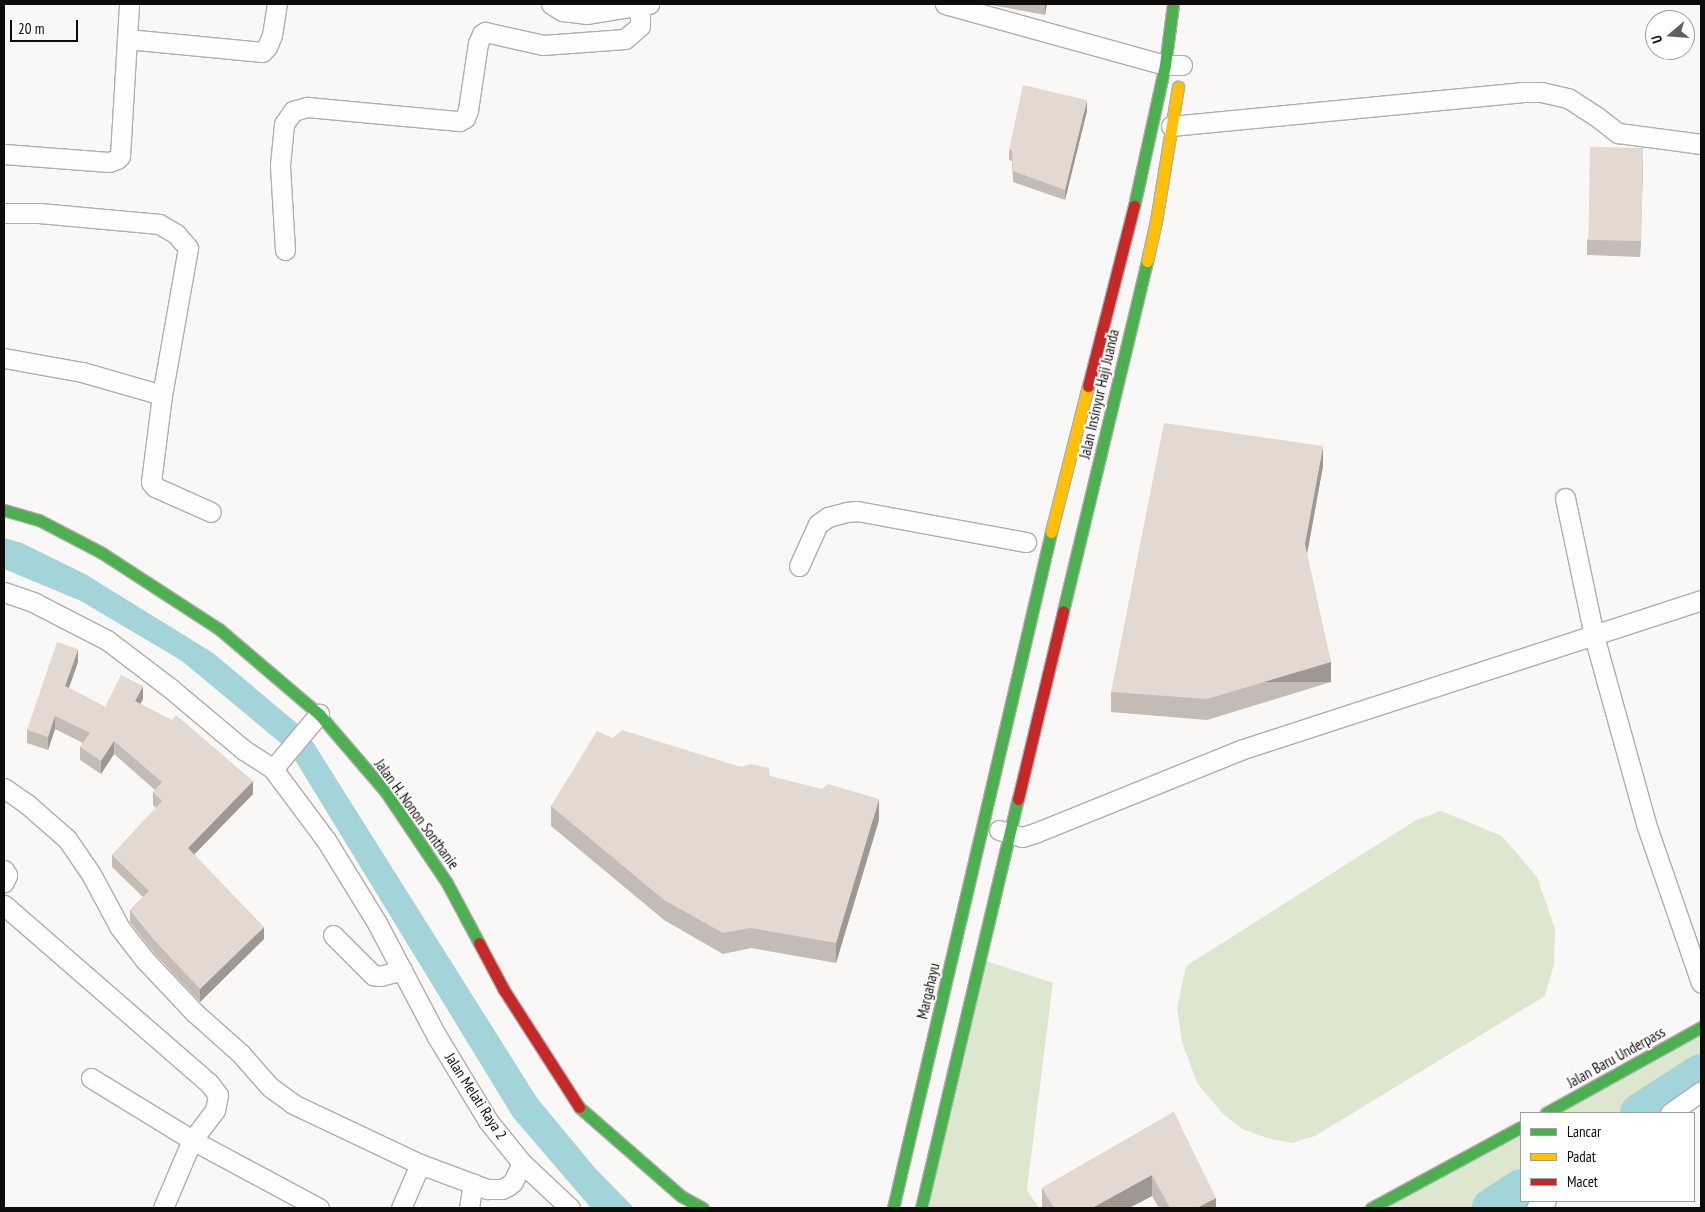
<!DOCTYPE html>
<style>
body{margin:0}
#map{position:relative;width:1705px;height:1212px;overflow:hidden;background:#faf8f6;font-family:"PT Sans Narrow",sans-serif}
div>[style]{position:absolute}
.green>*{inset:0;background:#dde7d0}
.water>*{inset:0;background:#a2d4d9}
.river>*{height:40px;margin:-20px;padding:0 20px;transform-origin:20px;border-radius:20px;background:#a2d4d9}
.roads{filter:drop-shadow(1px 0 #b0aead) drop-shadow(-1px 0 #b0aead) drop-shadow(0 1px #b0aead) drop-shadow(0 -1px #b0aead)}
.street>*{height:19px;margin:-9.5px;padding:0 9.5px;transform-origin:9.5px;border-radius:9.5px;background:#fefefe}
.fast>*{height:11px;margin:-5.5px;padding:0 5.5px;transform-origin:5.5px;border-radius:5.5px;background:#4caf50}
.slow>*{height:11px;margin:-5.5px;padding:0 5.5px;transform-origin:5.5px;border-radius:5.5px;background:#ffc107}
.jam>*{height:11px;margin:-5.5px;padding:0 5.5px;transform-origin:5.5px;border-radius:5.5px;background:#c62828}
.wall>*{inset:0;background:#c3bbb4}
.shaded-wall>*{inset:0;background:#9f9892;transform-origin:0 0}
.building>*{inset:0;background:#e3d9d1;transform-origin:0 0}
span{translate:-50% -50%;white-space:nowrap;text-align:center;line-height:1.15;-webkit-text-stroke:4px #fff;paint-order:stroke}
.street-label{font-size:15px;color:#0e0c0b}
.frame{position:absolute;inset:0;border:5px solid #0e0c0b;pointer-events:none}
.legend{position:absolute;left:1520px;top:1112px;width:175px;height:90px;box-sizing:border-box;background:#fff;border:1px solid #9f9e9d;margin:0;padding:6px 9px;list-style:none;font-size:15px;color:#0e0c0b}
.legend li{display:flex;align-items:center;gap:10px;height:25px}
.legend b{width:25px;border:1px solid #9f9e9d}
.north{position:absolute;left:1645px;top:10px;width:50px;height:50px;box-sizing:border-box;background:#fff;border:1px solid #9f9e9d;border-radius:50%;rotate:252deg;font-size:14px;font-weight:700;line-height:20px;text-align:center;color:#0e0c0b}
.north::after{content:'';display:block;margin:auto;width:18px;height:22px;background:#615f5d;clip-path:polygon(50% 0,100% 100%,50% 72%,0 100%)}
.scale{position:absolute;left:10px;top:20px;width:68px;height:22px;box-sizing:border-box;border:2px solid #0e0c0b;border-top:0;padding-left:6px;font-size:15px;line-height:18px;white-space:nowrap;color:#0e0c0b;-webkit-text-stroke:4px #fff;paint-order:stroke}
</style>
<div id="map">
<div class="green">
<div style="clip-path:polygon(1441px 811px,1502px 836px,1537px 877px,1555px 929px,1554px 964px,1545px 996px,1315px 1136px,1292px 1143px,1270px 1139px,1242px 1129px,1223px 1114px,1197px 1083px,1182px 1042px,1177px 1008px,1186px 966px,1416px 820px)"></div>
<div style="clip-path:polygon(980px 959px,1053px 983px,1027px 1190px,1039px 1208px,921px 1208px)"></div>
<div style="clip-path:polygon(1701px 1027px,1701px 1091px,1670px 1113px,1546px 1113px)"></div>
<div style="clip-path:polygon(1521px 1127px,1521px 1201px,1546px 1201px,1536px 1208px,1371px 1208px)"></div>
</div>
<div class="water">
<div style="clip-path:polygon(4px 538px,22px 543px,85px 574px,213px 653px,306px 731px,537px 1098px,594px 1167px,634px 1208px,591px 1208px,513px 1117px,289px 750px,182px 661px,81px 601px,4px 569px)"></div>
</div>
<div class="river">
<div style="left:1640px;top:1113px;width:72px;rotate:-32.6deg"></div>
<div style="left:1492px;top:1208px;width:35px;rotate:-33deg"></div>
</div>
<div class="roads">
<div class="street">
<div style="left:551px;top:4px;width:13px;rotate:32deg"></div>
<div style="left:562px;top:11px;width:24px;rotate:7deg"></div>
<div style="left:586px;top:14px;width:64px;rotate:-9deg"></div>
<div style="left:945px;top:4px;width:228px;rotate:15.5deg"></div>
<div style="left:1165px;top:65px;width:17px"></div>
<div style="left:127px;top:39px;width:136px;rotate:5.5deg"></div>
<div style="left:262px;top:52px;width:7px;rotate:-45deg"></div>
<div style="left:267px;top:47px;width:13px;rotate:-67deg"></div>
<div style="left:272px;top:35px;width:31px;rotate:-81deg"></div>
<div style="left:1171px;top:126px;width:352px;rotate:-5.5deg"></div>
<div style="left:1521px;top:92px;width:20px"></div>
<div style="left:1541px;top:92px;width:28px;rotate:13deg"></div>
<div style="left:1568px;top:98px;width:33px;rotate:33deg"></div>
<div style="left:1596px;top:116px;width:28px;rotate:38deg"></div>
<div style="left:1618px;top:133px;width:84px;rotate:7.5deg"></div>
<div style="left:4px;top:154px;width:105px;rotate:4.4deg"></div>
<div style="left:109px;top:162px;width:9px;rotate:-21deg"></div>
<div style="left:117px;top:159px;width:4px;rotate:-45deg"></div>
<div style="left:120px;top:156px;width:152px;rotate:-86.6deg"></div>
<div style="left:4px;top:213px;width:35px"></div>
<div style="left:39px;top:213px;width:121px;rotate:5.2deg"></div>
<div style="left:159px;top:224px;width:20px;rotate:30deg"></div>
<div style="left:176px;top:234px;width:18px;rotate:49deg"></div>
<div style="left:188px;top:248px;width:149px;rotate:100deg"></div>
<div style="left:285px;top:250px;width:85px;rotate:-93.4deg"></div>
<div style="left:280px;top:165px;width:41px;rotate:-84.4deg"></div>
<div style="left:284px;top:124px;width:16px;rotate:-55deg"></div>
<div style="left:293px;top:111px;width:15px;rotate:-16deg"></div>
<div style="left:307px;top:107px;width:153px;rotate:5.3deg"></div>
<div style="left:459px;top:121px;width:7px;rotate:-27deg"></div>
<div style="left:465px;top:118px;width:9px;rotate:-69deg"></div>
<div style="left:468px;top:110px;width:68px;rotate:-81.5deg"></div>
<div style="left:478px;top:43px;width:10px;rotate:-66deg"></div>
<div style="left:482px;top:34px;width:4px;rotate:-34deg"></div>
<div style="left:485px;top:32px;width:59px;rotate:12.6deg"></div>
<div style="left:543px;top:45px;width:82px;rotate:-4.2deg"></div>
<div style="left:625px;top:39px;width:20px;rotate:-41deg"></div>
<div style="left:640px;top:26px;width:21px;rotate:-90deg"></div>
<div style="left:4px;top:358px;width:79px;rotate:10.2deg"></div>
<div style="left:82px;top:372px;width:83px;rotate:16deg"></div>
<div style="left:162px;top:395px;width:88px;rotate:97.2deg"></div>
<div style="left:151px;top:482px;width:6px;rotate:51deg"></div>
<div style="left:155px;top:487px;width:61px;rotate:24.1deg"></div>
<div style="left:1565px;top:498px;width:141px;rotate:78.1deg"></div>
<div style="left:1594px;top:636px;width:195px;rotate:74.5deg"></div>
<div style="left:1646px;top:824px;width:168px;rotate:70.9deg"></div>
<div style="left:799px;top:566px;width:46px;rotate:-65.7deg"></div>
<div style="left:818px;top:524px;width:12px;rotate:-35deg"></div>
<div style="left:828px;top:517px;width:20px;rotate:-15deg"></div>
<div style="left:847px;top:512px;width:10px;rotate:-6deg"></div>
<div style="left:857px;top:511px;width:172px;rotate:10.4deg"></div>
<div style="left:4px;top:592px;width:31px;rotate:19deg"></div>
<div style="left:33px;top:602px;width:83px;rotate:27.2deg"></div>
<div style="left:107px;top:640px;width:79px;rotate:37.3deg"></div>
<div style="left:170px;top:688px;width:97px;rotate:40deg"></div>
<div style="left:244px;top:750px;width:35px;rotate:33deg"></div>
<div style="left:273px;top:769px;width:89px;rotate:53.3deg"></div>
<div style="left:326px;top:840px;width:97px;rotate:58.4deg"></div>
<div style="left:377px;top:923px;width:127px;rotate:62.2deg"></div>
<div style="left:436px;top:1035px;width:100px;rotate:58.8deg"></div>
<div style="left:488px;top:1121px;width:54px;rotate:51deg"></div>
<div style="left:522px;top:1163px;width:66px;rotate:43.2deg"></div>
<div style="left:273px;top:769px;width:72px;rotate:-50.1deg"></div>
<div style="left:4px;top:788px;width:28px;rotate:35deg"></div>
<div style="left:27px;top:804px;width:53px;rotate:41.2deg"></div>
<div style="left:67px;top:839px;width:42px;rotate:55.6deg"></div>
<div style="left:91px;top:874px;width:61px;rotate:61.8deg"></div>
<div style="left:120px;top:928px;width:41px;rotate:52deg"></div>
<div style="left:145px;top:960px;width:73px;rotate:46.7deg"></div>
<div style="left:195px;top:1013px;width:60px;rotate:41.6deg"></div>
<div style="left:240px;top:1053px;width:45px;rotate:48.6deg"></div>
<div style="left:270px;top:1087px;width:29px;rotate:36deg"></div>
<div style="left:293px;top:1104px;width:140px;rotate:25.3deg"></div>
<div style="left:420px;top:1164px;width:72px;rotate:20.5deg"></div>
<div style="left:487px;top:1189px;width:15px"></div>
<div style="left:502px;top:1189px;width:7px;rotate:-27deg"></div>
<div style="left:508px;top:1186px;width:6px;rotate:-39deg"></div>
<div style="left:513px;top:1182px;width:21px;rotate:-65deg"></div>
<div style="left:999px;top:830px;width:24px;rotate:17deg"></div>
<div style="left:1022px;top:837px;width:14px;rotate:-17deg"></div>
<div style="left:1035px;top:833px;width:224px;rotate:-22deg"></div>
<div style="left:1243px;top:749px;width:482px;rotate:-18deg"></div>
<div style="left:4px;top:870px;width:6px;rotate:59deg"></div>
<div style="left:7px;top:875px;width:8px;rotate:113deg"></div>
<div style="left:4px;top:905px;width:271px;rotate:41deg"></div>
<div style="left:209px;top:1083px;width:15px;rotate:53deg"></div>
<div style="left:218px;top:1095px;width:15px;rotate:101deg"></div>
<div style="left:215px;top:1110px;width:38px;rotate:127deg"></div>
<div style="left:192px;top:1140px;width:74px;rotate:113.1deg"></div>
<div style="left:333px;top:935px;width:57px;rotate:45deg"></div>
<div style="left:373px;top:975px;width:7px;rotate:8deg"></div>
<div style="left:380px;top:976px;width:23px;rotate:-15deg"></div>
<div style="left:91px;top:1078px;width:119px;rotate:31.5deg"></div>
<div style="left:192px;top:1140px;width:144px;rotate:28.2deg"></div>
<div style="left:1670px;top:1113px;width:38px;rotate:-35deg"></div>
<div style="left:401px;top:1208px;width:48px;rotate:-66.6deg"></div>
<div style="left:469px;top:1208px;width:25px;rotate:-81deg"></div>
<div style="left:1536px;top:1208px;width:12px;rotate:-35deg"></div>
</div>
<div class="fast">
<div style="left:1134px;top:206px;width:144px;rotate:-77.6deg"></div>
<div style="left:1165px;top:65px;width:62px;rotate:-82.5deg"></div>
<div style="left:4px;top:510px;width:36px;rotate:16deg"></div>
<div style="left:39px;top:520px;width:71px;rotate:27.6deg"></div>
<div style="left:102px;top:553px;width:140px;rotate:33deg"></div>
<div style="left:219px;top:629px;width:131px;rotate:40.4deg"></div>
<div style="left:319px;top:714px;width:101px;rotate:49.4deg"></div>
<div style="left:385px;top:791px;width:111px;rotate:56deg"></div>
<div style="left:447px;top:883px;width:68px;rotate:61.9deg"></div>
<div style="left:1063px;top:611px;width:360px;rotate:-76.5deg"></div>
<div style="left:579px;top:1107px;width:135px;rotate:41.1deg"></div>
<div style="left:681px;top:1196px;width:25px;rotate:29deg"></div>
<div style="left:1546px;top:1113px;width:177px;rotate:-29deg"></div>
<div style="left:893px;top:1208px;width:694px;rotate:-76.84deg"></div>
<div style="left:921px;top:1208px;width:420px;rotate:-76.7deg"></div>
<div style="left:1371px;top:1208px;width:170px;rotate:-28.4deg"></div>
</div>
<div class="slow">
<div style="left:1147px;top:261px;width:41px;rotate:-77.3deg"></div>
<div style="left:1156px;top:221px;width:136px;rotate:-80.7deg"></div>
<div style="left:1051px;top:532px;width:151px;rotate:-75.8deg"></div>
</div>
<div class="jam">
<div style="left:1088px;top:386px;width:186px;rotate:-75.7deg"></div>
<div style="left:1018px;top:799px;width:193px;rotate:-76.5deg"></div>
<div style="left:479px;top:943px;width:53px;rotate:62deg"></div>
<div style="left:504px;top:990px;width:139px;rotate:57.3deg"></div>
</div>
</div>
<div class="wall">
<div style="clip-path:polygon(986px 4px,1047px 4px,1045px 15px)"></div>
<div style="clip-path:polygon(1087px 111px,1065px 200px,1013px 182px,1012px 161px,1009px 160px,1009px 150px)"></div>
<div style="clip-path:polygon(1643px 164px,1640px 257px,1587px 255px,1587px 240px)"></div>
<div style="clip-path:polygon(1323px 466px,1307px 554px,1331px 682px,1207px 720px,1111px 712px,1111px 692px)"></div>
<div style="clip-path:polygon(78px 662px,69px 688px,105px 707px,143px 699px,140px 704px,253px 794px,194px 854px,264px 939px,200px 1002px,154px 953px,130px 922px,130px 910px,143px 897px,112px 867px,112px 855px,156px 808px,153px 805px,153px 792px,155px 790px,114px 754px,101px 774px,80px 760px,80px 747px,83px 743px,55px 729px,48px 750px,27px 743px,27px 730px)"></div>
<div style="clip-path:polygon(613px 738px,741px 767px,770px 776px,879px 820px,836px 963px,751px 948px,723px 954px,664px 920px,551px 826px,551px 806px)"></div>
<div style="clip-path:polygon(1174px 1112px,1216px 1208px,1159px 1208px,1152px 1196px,1129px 1208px,1042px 1208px,1042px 1188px)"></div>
</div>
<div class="shaded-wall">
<div style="clip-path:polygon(1045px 4px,1047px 4px,1045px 15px)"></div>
<div style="clip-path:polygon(1087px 100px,1087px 111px,1065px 200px,1065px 190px)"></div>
<div style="clip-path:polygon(1643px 148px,1643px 164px,1640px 257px,1640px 242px)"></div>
<div style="clip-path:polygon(1323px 446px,1323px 466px,1305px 565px,1305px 544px)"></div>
<div style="clip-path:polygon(78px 649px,78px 662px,65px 699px,65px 686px)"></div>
<div style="left:1331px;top:662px;width:20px;height:129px;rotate:90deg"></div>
<div style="clip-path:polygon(143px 686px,143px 699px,135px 714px,135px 701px)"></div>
<div style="clip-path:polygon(55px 716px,55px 729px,48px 750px,48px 737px)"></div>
<div style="clip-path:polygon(114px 741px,114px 754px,101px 774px,101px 761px)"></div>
<div style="clip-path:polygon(253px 781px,253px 794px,188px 861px,188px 848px)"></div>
<div style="clip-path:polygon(879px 799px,879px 820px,836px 963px,836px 943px)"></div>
<div style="clip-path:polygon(264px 927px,264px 939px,200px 1002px,200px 989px)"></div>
<div style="clip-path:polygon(1152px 1175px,1152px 1196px,1129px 1208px,1092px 1208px)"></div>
<div style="clip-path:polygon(1216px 1198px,1216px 1208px,1197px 1208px)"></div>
</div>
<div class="building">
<div style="clip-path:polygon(1023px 85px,1087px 100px,1065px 190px,1013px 171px,1012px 150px,1009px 150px)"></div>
<div style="left:1590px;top:147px;width:53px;height:93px;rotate:1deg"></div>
<div style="clip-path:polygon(1164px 423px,1323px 446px,1305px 544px,1331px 662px,1207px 699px,1111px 692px)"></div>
<div style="clip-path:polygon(57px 642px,78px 649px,65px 686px,105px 707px,121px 675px,143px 686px,135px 701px,172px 720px,176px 715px,253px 781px,188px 848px,264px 927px,200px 989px,154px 940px,130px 910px,149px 891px,112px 855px,162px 801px,153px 792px,162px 782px,114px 741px,101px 761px,80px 747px,90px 733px,55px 716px,48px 737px,27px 730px)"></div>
<div style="clip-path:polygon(622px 730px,741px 767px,751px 764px,769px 768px,770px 776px,822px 789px,828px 784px,879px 799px,836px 943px,751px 928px,723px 933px,664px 900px,551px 806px,597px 731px,613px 738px)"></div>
<div style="clip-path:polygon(1174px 1112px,1216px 1198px,1197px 1208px,1170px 1208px,1152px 1175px,1092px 1208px,1054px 1208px,1042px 1188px)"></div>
</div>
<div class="street-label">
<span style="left:1099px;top:394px;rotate:-77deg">Jalan Insinyur Haji Juanda</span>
<span style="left:417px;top:814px;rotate:54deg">Jalan H. Nonon Sonthanie</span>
<span style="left:928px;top:991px;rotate:-77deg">Margahayu</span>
<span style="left:1616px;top:1057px;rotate:-29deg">Jalan Baru Underpass</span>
<span style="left:476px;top:1096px;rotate:57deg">Jalan Melati Raya 2</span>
</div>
<div class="frame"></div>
<ul class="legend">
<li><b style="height:6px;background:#4caf50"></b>Lancar</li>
<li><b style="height:6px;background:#ffc107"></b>Padat</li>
<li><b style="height:6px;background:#c62828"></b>Macet</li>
</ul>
<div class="north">U</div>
<div class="scale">20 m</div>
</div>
